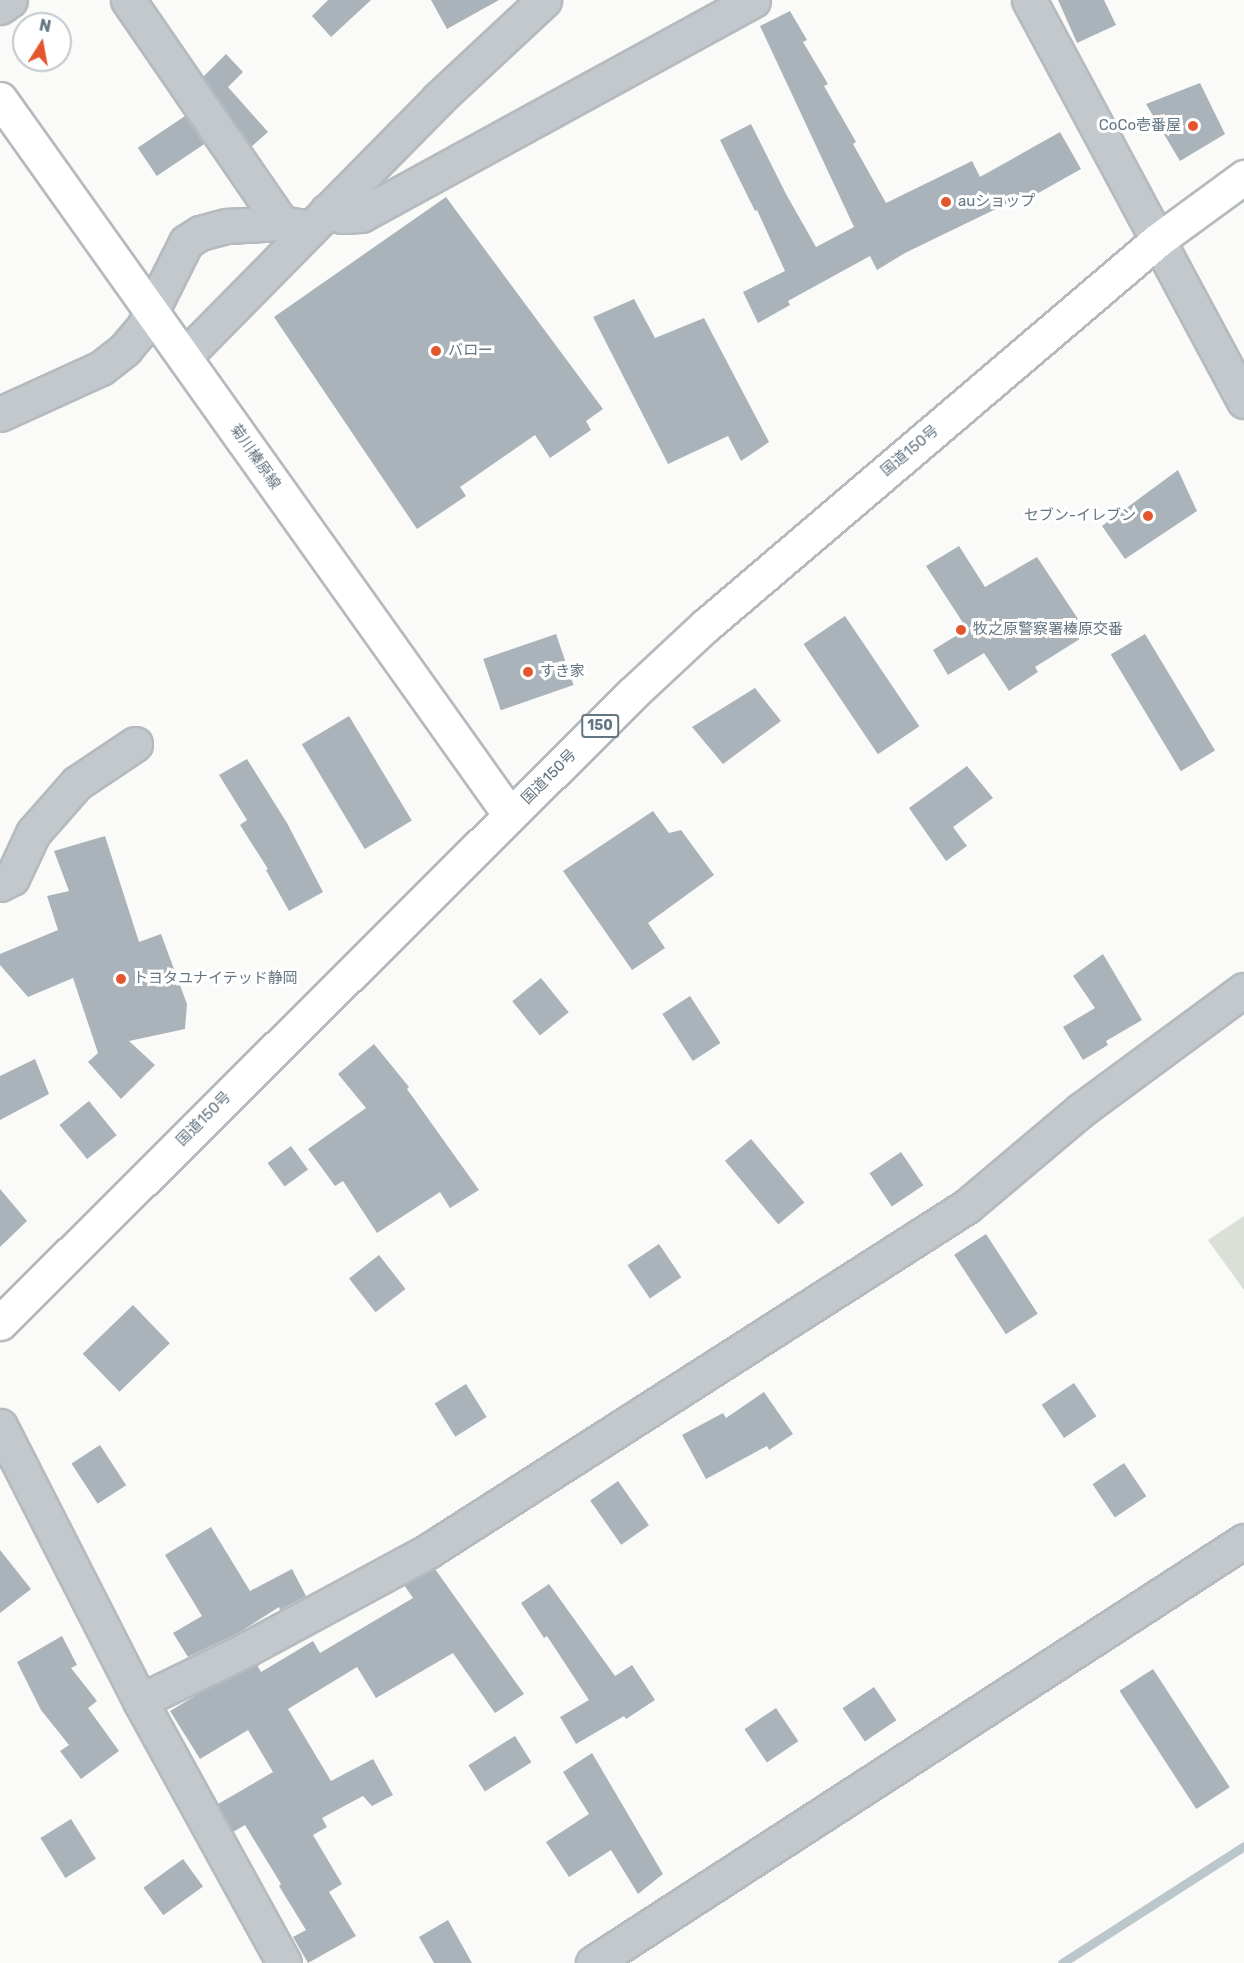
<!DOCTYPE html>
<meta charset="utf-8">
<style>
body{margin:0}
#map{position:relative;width:1244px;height:1963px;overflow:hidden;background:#fafaf8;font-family:Rubik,"Noto Sans JP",sans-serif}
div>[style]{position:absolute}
.green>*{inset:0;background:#dadfd7}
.stream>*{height:9px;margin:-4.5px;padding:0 4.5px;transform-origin:4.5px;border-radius:4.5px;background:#bbc7cb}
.building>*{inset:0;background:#aab3b9;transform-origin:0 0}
.roads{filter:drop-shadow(2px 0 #b5babe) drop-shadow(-2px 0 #b5babe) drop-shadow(0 2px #b5babe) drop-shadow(0 -2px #b5babe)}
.minor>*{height:33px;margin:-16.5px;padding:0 16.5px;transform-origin:16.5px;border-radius:16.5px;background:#c3c8cc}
.major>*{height:33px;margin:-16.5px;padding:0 16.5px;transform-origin:16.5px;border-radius:16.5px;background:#fff}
.highway>*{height:33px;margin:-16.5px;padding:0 16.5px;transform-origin:16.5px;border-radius:16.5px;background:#fff}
.dots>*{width:16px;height:16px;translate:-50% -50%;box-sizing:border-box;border:3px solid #fff;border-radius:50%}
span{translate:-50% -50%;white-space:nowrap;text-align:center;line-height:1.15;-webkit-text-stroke:6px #fff;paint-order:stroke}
.shield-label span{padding:2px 4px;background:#fff;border:2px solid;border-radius:4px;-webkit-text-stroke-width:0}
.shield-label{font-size:14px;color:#657683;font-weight:700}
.poi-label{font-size:15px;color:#657683}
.right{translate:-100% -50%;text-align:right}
.left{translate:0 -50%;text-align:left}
.street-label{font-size:15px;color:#657683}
.north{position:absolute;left:12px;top:12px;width:60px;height:60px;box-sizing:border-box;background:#fff;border:2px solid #c1c8cd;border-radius:50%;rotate:11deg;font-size:16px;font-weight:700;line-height:24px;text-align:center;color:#657683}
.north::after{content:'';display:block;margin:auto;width:21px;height:27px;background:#e4572e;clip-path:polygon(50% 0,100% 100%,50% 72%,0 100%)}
</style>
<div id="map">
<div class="green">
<div style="clip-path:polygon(1244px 1216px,1244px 1290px,1208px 1240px)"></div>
</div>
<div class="stream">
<div style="left:1062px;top:1963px;width:216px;rotate:-32.7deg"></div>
</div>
<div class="building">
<div style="clip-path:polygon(328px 0,371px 0,331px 37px,312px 16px)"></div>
<div style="clip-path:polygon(431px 0,499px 0,447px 29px)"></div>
<div style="clip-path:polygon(1058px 0,1104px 0,1116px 25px,1077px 43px)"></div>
<div style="clip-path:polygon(790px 11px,807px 40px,803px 42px,828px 84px,824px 86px,856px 142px,853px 144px,886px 203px,972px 161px,980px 177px,1060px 132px,1081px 169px,1033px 196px,1031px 192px,905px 253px,877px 270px,870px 256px,788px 301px,790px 305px,758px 323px,743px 292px,785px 271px,757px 210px,755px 211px,720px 140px,751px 124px,786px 194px,816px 247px,854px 227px,760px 26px)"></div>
<div style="clip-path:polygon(226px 54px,243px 72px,228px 87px,268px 132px,251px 147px,203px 77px)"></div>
<div style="clip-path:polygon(1200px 83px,1225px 134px,1180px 161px,1146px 104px)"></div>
<div style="left:185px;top:116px;width:34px;height:57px;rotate:56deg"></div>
<div style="clip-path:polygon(446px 197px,603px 409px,586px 421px,591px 430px,550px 458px,535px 435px,460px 487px,466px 496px,417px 529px,274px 317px)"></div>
<div style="clip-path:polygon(634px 299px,655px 338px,704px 318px,769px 442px,741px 461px,728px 436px,668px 464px,593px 317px)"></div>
<div style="clip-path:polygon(1178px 470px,1197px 511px,1125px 559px,1102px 526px)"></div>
<div style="clip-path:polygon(959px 546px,985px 587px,1037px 557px,1088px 634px,1035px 667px,1038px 672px,1009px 691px,984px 653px,948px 675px,933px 650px,967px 629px,926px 566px)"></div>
<div style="left:845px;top:616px;width:133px;height:50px;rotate:56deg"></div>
<div style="left:556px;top:634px;width:54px;height:77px;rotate:71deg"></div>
<div style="left:1145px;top:634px;width:136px;height:40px;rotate:59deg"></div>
<div style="clip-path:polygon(755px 688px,781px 721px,723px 764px,692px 727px)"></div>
<div style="left:349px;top:716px;width:122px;height:55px;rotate:59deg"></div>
<div style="clip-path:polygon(247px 759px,287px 823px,323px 892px,289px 911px,266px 870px,268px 869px,240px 825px,247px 820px,219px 775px)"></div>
<div style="clip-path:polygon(967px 766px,993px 798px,953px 827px,967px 846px,946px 861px,909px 808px)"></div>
<div style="clip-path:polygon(653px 811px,669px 833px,681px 830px,714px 875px,648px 923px,665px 948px,632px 970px,563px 871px)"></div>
<div style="clip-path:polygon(105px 836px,139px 942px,161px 934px,187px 1004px,185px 1029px,129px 1041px,155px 1065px,121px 1099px,88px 1062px,98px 1053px,73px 978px,28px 997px,0 965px,0 954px,58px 930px,47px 896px,69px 891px,54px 851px)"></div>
<div style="clip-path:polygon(1103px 954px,1142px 1020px,1106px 1041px,1108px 1045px,1083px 1060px,1063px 1027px,1095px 1008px,1073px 976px)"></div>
<div style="left:541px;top:978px;width:44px;height:37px;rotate:51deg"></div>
<div style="left:690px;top:996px;width:56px;height:33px;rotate:57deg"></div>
<div style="clip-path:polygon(374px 1044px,409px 1087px,407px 1089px,479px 1190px,450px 1208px,440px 1192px,377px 1233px,343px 1181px,335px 1186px,308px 1149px,366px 1108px,338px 1074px)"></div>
<div style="clip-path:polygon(35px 1059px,49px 1094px,0 1120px,0 1076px)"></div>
<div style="left:89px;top:1101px;width:44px;height:38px;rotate:51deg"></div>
<div style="left:751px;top:1139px;width:83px;height:34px;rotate:50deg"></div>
<div style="left:291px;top:1146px;width:29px;height:29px;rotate:54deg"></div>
<div style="left:901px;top:1152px;width:40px;height:38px;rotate:56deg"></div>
<div style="clip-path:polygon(0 1189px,27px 1221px,0 1247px)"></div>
<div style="left:986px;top:1234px;width:95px;height:38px;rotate:57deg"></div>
<div style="left:659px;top:1244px;width:40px;height:38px;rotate:56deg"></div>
<div style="left:379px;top:1255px;width:43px;height:38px;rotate:52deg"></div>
<div style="left:133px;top:1305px;width:53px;height:70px;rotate:46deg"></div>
<div style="left:1074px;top:1383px;width:40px;height:39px;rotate:56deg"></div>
<div style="left:466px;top:1384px;width:39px;height:37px;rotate:58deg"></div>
<div style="clip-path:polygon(764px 1392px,793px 1434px,769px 1450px,767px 1446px,706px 1479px,682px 1435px,723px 1413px,726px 1418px)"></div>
<div style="left:100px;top:1445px;width:48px;height:34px;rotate:57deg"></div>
<div style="left:1124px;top:1463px;width:40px;height:38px;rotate:56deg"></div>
<div style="left:618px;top:1481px;width:54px;height:34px;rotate:55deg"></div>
<div style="clip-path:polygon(211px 1527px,250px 1591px,292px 1569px,306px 1596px,280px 1610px,279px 1607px,240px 1632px,188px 1657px,173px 1633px,202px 1616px,165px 1555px)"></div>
<div style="clip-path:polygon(0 1550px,31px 1589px,0 1613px)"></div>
<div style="clip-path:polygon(435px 1569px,524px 1694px,495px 1713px,453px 1653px,376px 1698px,357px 1667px,288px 1709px,331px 1781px,373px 1759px,393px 1795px,372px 1806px,363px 1796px,322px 1818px,327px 1827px,313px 1835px,342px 1884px,329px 1892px,356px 1936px,308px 1963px,293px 1937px,306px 1930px,279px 1886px,281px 1884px,245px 1825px,233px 1832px,218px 1804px,273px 1772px,248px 1730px,200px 1759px,170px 1711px,200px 1693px,257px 1665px,261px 1672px,313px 1641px,320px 1653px,413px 1598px,404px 1585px)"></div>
<div style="clip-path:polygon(549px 1584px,615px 1676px,632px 1665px,655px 1700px,626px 1719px,624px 1716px,576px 1744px,560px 1717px,589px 1700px,547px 1636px,544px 1638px,521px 1603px)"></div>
<div style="clip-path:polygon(62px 1636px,77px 1665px,71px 1668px,97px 1701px,88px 1708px,119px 1751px,81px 1779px,60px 1751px,69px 1745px,41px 1710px,17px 1662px)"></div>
<div style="left:1153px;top:1669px;width:141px;height:40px;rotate:57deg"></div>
<div style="left:874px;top:1687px;width:40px;height:38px;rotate:56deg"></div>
<div style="left:776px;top:1708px;width:40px;height:38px;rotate:56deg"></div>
<div style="left:515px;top:1736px;width:31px;height:55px;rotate:58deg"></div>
<div style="clip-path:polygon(592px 1753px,663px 1874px,638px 1894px,611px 1850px,569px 1877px,546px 1842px,589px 1814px,563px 1772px)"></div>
<div style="left:71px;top:1819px;width:47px;height:36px;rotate:58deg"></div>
<div style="left:183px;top:1859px;width:34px;height:49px;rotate:54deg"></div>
<div style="clip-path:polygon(448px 1920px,472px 1963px,434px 1963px,419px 1937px)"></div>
</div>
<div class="roads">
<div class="minor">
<div style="left:128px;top:0;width:270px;rotate:55.5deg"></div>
<div style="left:1029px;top:0;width:455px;rotate:61.8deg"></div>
<div style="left:0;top:7px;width:12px;rotate:-35deg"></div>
<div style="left:327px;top:211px;width:16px;rotate:18deg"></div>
<div style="left:342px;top:216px;width:19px;rotate:-3deg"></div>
<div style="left:361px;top:215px;width:447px;rotate:-28.7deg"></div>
<div style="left:184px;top:357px;width:362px;rotate:-45.4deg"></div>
<div style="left:438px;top:99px;width:145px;rotate:-43deg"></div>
<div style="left:0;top:414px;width:111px;rotate:-24.5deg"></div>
<div style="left:101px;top:368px;width:31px;rotate:-38deg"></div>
<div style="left:125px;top:349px;width:30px;rotate:-50deg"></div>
<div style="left:144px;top:326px;width:94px;rotate:-63.4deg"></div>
<div style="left:186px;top:242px;width:17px;rotate:-33deg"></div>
<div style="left:200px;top:233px;width:28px;rotate:-15deg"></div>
<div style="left:227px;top:226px;width:54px;rotate:-3.2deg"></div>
<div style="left:281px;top:223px;width:28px;rotate:10deg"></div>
<div style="left:0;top:884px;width:13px;rotate:-27deg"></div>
<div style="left:12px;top:878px;width:50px;rotate:-65deg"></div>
<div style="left:33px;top:833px;width:67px;rotate:-48.7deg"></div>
<div style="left:77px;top:783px;width:70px;rotate:-33.9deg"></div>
<div style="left:0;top:1426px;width:309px;rotate:63deg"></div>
<div style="left:140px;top:1701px;width:299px;rotate:61.2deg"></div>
<div style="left:140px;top:1701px;width:119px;rotate:-25.9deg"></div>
<div style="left:247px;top:1649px;width:206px;rotate:-28.4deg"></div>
<div style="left:428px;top:1551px;width:640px;rotate:-32.62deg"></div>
<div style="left:967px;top:1206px;width:149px;rotate:-40.1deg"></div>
<div style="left:1081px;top:1110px;width:202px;rotate:-36.4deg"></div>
<div style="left:593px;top:1963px;width:776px;rotate:-32.95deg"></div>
</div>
<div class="major">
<div style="left:0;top:99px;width:879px;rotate:54.54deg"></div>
</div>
<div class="highway">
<div style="left:0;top:1323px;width:892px;rotate:-44.86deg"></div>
<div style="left:632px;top:694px;width:100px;rotate:-43deg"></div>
<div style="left:705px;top:626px;width:595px;rotate:-40.43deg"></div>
<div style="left:1158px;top:240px;width:107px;rotate:-36.2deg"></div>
</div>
</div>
<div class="dots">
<div style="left:1193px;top:126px;background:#e4572e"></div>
<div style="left:946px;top:202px;background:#e4572e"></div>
<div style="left:436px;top:351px;background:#e4572e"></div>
<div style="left:1148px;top:516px;background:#e4572e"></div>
<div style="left:961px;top:630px;background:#e4572e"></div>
<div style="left:528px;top:672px;background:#e4572e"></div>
<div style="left:121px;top:979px;background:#e4572e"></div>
</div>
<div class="shield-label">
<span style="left:600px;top:726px">150</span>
</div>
<div class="poi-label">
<span class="right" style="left:1181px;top:126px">CoCo壱番屋</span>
<span class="left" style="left:958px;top:202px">auショップ</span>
<span class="left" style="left:448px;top:351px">バロー</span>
<span class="right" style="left:1136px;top:516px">セブン-イレブン</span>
<span class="left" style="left:973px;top:630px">牧之原警察署榛原交番</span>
<span class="left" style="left:540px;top:672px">すき家</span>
<span class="left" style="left:133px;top:979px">トヨタユナイテッド静岡</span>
</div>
<div class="street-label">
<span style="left:910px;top:451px;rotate:-40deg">国道150号</span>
<span style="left:255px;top:457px;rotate:55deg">菊川榛原線</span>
<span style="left:549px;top:777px;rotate:-45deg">国道150号</span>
<span style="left:204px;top:1119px;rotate:-45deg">国道150号</span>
</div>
<div class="north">N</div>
</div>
